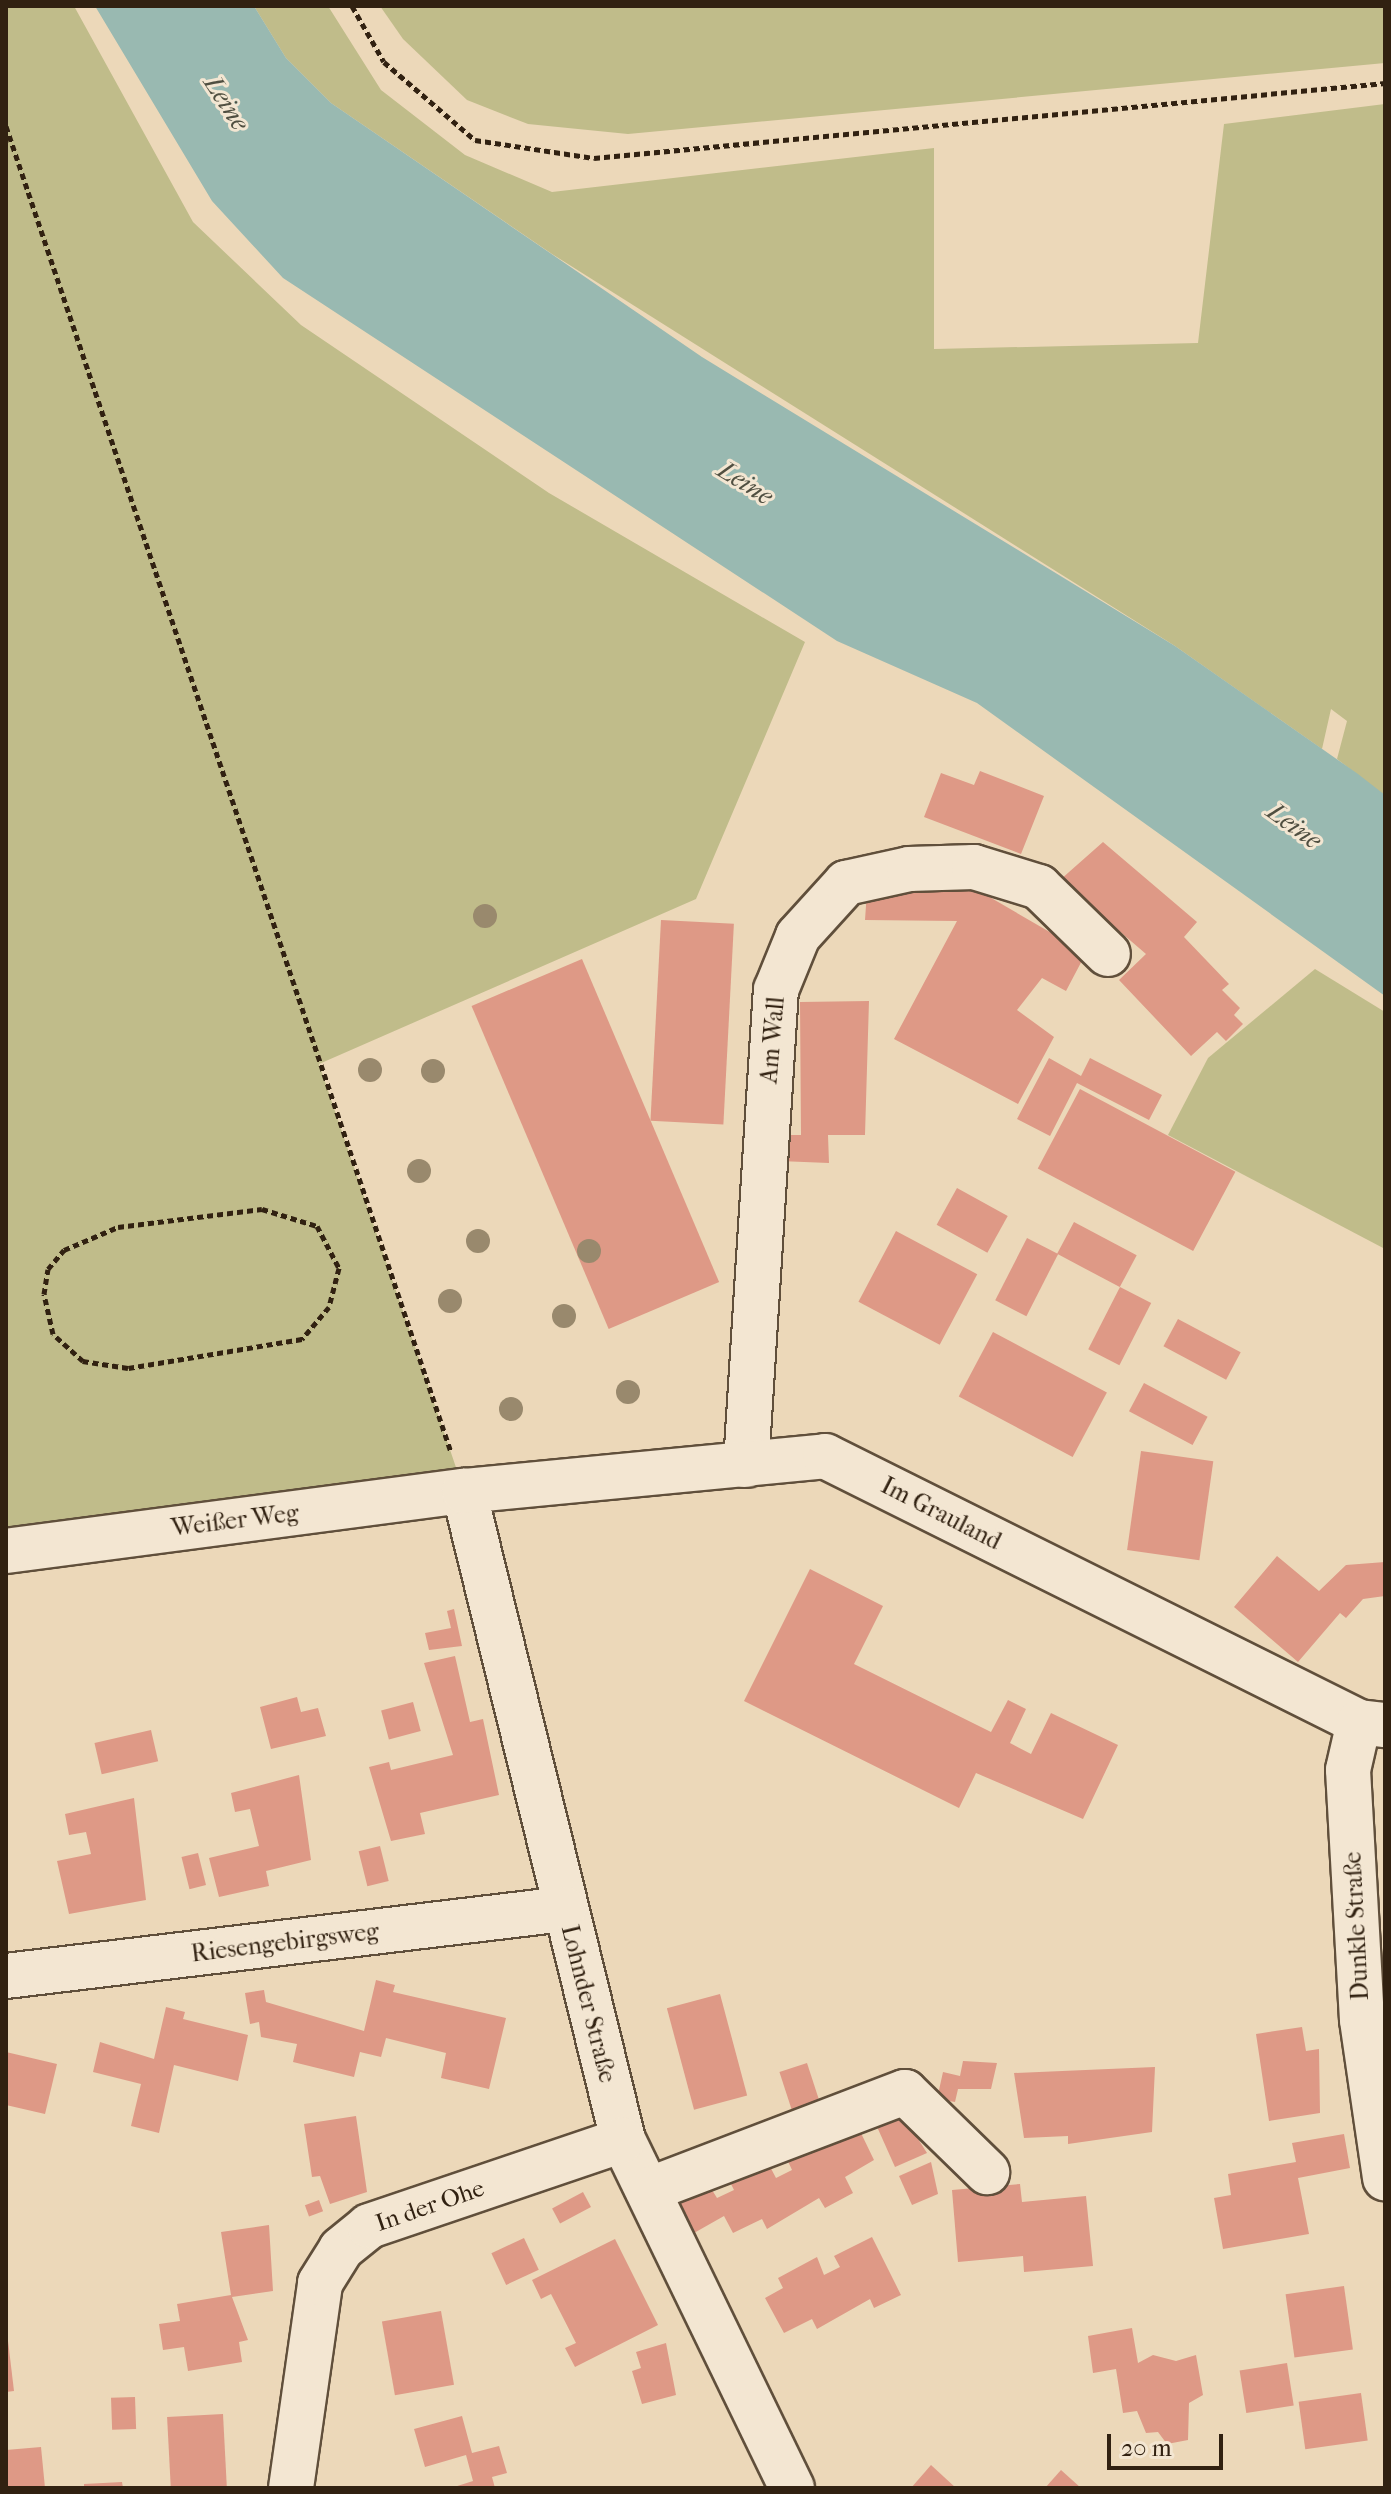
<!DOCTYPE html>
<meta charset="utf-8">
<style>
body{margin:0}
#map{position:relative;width:1391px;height:2494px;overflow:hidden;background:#ecd8b9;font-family:"IM FELL French Canon",serif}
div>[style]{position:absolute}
.green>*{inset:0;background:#c0bc8a}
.water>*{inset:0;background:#99b9b1}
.building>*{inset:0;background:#de9986;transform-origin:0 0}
.path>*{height:5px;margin-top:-2.5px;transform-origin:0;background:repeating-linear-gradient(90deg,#312111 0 6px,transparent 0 10px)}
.roads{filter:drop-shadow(2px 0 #604f3b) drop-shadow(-2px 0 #604f3b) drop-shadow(0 2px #604f3b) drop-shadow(0 -2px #604f3b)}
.minor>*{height:44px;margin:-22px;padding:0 22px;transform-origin:22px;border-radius:22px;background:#f3e6d2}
.trees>*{width:24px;height:24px;margin:-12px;border-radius:50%;background:#99896d}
span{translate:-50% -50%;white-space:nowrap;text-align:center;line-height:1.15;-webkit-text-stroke:6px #f3e6d2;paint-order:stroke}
.street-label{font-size:24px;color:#312111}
.water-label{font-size:26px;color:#504f41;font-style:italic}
.frame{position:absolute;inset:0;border:8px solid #312111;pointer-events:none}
.scale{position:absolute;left:1107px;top:2434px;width:116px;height:36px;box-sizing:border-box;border:4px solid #312111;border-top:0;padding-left:10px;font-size:24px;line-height:28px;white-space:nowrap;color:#312111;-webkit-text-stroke:6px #f3e6d2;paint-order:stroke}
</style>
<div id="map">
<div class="green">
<div style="clip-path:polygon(6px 6px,74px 6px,193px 222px,301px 325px,549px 493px,805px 642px,696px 899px,319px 1064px,464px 1491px,6px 1551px)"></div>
<div style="clip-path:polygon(254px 6px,328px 6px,381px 90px,465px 155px,552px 192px,934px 148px,934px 349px,1198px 343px,1224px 124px,1385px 104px,1385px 796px,1337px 759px,1347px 721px,1331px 709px,1322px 749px,1175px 646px,552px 254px,331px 103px,286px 58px)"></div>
<div style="clip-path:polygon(380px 6px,1385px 6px,1385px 63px,628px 134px,528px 124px,467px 100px,403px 39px)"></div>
<div style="clip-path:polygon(1315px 969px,1385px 1012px,1385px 1249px,1168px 1135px,1208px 1058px)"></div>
</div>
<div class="water">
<div style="clip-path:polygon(95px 6px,254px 6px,286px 58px,331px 103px,702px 357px,1175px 646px,1358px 774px,1385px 795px,1385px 996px,977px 703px,837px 641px,283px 278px,212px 201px)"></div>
</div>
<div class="building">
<div style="clip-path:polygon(980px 771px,1044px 796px,1021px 854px,924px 817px,941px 773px,974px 785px)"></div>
<div style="clip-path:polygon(1103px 842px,1197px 922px,1184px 937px,1229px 984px,1222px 990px,1240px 1008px,1234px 1015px,1243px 1024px,1226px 1041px,1217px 1032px,1191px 1056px,1119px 980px,1146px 954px,1060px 880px)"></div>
<div style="clip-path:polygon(974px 888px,1086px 953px,1066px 991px,1042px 978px,1017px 1010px,1054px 1037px,1018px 1104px,894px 1039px,957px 921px,865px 920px,867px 891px)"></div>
<div style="left:661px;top:920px;width:73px;height:201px;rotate:3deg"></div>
<div style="left:582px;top:959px;width:351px;height:120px;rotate:67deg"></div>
<div style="clip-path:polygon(869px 1001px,865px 1135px,828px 1135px,829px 1163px,779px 1161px,780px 1135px,801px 1135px,800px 1002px)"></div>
<div style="clip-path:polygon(1049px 1058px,1081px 1076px,1090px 1058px,1162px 1095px,1149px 1120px,1077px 1083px,1050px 1136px,1017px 1119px)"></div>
<div style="left:1080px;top:1089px;width:176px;height:90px;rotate:28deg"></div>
<div style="left:957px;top:1188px;width:58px;height:42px;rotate:29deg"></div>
<div style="left:1074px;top:1222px;width:71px;height:36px;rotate:28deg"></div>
<div style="left:896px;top:1231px;width:92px;height:80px;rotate:28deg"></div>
<div style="left:1027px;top:1238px;width:35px;height:70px;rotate:27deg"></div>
<div style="left:1120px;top:1287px;width:35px;height:70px;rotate:27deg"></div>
<div style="left:1178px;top:1319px;width:71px;height:31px;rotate:28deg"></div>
<div style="left:993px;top:1332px;width:129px;height:73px;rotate:28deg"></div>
<div style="left:1144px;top:1383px;width:72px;height:32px;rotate:28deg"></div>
<div style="left:1141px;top:1451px;width:73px;height:100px;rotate:8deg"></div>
<div style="clip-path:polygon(1277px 1556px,1319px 1591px,1346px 1565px,1385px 1562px,1385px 1596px,1363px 1599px,1346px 1618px,1340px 1613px,1298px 1662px,1234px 1607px)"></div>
<div style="clip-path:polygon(810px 1569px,883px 1606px,854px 1664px,991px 1732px,1008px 1700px,1026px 1709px,1010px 1743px,1031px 1754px,1051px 1713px,1118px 1745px,1083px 1819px,976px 1773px,959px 1808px,744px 1701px)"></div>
<div style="clip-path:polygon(454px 1609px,462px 1646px,429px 1650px,425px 1633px,451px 1628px,447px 1611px)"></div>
<div style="clip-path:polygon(455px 1656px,470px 1722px,483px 1719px,499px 1795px,420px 1813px,425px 1834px,391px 1841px,369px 1767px,389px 1762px,391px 1770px,453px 1755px,424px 1663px)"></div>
<div style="clip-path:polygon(297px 1697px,301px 1712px,318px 1708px,326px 1736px,271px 1749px,260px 1707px)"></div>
<div style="left:413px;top:1702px;width:30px;height:33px;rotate:75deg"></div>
<div style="left:151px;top:1730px;width:32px;height:58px;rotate:77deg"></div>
<div style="clip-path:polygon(299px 1775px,311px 1860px,266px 1871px,269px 1886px,219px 1897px,209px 1858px,259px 1846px,250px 1809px,235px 1812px,231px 1793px)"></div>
<div style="clip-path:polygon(134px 1798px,146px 1900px,69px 1914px,57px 1861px,91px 1854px,86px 1832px,69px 1835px,65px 1814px)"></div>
<div style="left:380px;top:1846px;width:36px;height:22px;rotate:76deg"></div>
<div style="left:198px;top:1853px;width:33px;height:17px;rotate:76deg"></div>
<div style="clip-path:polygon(376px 1980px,395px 1985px,393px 1992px,506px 2018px,489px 2089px,441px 2078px,446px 2053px,386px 2038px,381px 2057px,360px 2052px,354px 2077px,293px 2062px,297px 2044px,261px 2037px,259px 2022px,250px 2024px,245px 1993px,264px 1990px,266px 2002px,364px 2031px)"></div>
<div style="left:720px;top:1994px;width:105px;height:55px;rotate:75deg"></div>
<div style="clip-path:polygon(166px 2007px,185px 2012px,183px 2019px,248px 2035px,238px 2081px,174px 2065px,159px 2133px,131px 2126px,141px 2084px,93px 2072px,100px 2042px,154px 2059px)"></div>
<div style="clip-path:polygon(1302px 2027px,1306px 2051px,1319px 2049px,1320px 2113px,1269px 2121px,1256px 2034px)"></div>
<div style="clip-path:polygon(6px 2052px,57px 2064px,45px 2114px,6px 2105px)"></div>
<div style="clip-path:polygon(963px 2061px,997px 2063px,991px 2089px,958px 2089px,955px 2102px,937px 2099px,943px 2072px,960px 2076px)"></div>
<div style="left:807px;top:2063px;width:44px;height:29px;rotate:72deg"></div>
<div style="clip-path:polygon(1155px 2067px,1152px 2132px,1068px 2144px,1068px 2136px,1024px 2138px,1014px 2073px)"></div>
<div style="clip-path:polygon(899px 2109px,927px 2153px,895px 2167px,874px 2120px)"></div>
<div style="clip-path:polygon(356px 2116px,367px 2192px,330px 2204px,320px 2176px,312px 2177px,304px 2124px)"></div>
<div style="clip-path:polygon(859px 2129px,874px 2160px,845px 2177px,853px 2193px,825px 2208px,819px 2198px,767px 2229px,762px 2219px,733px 2233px,724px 2216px,694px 2233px,678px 2202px,709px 2185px,717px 2198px,734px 2190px,728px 2178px,766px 2159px,776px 2178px,792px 2170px,786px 2157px)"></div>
<div style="clip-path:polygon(1344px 2134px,1350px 2168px,1298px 2178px,1309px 2234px,1223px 2249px,1214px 2198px,1231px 2195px,1228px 2174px,1296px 2162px,1292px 2143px)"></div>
<div style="clip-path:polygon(931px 2162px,938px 2194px,912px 2205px,899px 2176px)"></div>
<div style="clip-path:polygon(1020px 2184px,1022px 2202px,1086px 2196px,1093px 2266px,1024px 2272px,1023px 2256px,958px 2262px,952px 2190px)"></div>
<div style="left:583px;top:2192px;width:17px;height:35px;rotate:62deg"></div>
<div style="left:319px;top:2200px;width:12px;height:15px;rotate:70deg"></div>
<div style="clip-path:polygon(269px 2225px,273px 2291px,232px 2297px,248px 2340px,239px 2342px,242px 2362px,188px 2371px,184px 2347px,163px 2350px,159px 2324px,180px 2321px,177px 2304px,231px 2295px,221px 2232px)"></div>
<div style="clip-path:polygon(872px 2237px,901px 2295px,874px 2308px,870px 2299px,817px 2329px,812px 2319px,784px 2333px,765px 2298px,783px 2288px,778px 2278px,817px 2257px,824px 2275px,840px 2267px,834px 2256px)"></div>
<div style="left:524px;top:2238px;width:35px;height:36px;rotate:65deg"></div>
<div style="clip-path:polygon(615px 2239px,658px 2325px,575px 2367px,565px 2348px,576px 2343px,551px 2294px,541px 2299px,532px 2280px)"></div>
<div style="left:1344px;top:2286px;width:64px;height:59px;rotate:82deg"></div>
<div style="left:441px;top:2311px;width:75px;height:60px;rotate:80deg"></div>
<div style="clip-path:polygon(6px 2324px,14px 2391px,6px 2392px)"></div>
<div style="clip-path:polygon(1132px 2328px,1138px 2363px,1153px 2355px,1176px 2361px,1196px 2355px,1203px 2395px,1189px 2403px,1188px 2440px,1167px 2444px,1158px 2432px,1146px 2433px,1137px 2411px,1123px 2413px,1116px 2369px,1093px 2373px,1088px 2336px)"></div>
<div style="clip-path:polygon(666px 2343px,676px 2395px,642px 2404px,632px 2371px,641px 2368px,636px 2352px)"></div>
<div style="left:1287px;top:2363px;width:43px;height:48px;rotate:81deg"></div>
<div style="left:1361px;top:2393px;width:48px;height:63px;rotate:82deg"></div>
<div style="left:135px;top:2397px;width:32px;height:24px;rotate:88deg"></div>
<div style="left:223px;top:2414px;width:74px;height:56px;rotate:87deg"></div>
<div style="clip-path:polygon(462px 2416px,472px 2453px,499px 2446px,507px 2473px,492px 2477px,495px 2488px,451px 2488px,473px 2481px,466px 2455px,425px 2467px,414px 2429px)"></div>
<div style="clip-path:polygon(41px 2447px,45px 2488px,6px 2488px,6px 2450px)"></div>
<div style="clip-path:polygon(931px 2465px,956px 2488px,911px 2488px)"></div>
<div style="clip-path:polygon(1061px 2470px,1081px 2488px,1045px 2488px)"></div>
<div style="clip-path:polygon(122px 2482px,123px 2488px,84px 2488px,84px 2484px)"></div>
</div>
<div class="path">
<div style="left:352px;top:6px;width:64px;rotate:60.3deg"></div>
<div style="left:384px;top:62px;width:120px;rotate:40.6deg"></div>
<div style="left:475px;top:140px;width:120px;rotate:8.6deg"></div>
<div style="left:594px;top:158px;width:795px;rotate:-5.42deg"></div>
<div style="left:6px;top:126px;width:1399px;rotate:71.45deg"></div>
<div style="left:262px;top:1209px;width:58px;rotate:17.2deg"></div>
<div style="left:317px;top:1226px;width:47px;rotate:62.4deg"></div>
<div style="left:339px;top:1268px;width:40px;rotate:104.4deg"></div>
<div style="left:329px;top:1307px;width:42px;rotate:130.2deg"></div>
<div style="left:302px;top:1339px;width:176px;rotate:170.5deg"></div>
<div style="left:128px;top:1368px;width:46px;rotate:-171.2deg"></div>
<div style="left:83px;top:1361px;width:40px;rotate:-138deg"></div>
<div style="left:53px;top:1334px;width:41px;rotate:-102.7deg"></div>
<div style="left:44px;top:1294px;width:25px;rotate:-81deg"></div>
<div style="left:48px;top:1269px;width:25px;rotate:-50deg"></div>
<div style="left:64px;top:1250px;width:59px;rotate:-23.1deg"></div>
<div style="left:118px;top:1227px;width:145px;rotate:-7.1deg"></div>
</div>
<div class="roads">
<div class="minor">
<div style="left:746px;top:1465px;width:476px;rotate:-86.4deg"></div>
<div style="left:776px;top:990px;width:58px;rotate:-67.8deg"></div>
<div style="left:798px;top:936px;width:72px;rotate:-47.8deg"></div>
<div style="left:846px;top:883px;width:65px;rotate:-12.5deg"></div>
<div style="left:909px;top:869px;width:65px;rotate:-1.8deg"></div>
<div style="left:974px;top:867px;width:68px;rotate:17.1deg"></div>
<div style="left:1039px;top:887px;width:96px;rotate:44.2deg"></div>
<div style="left:464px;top:1491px;width:668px;rotate:76.23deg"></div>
<div style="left:623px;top:2140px;width:387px;rotate:64.1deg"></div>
<div style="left:6px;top:1551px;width:462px;rotate:-7.5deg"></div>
<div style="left:464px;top:1491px;width:363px;rotate:-5.5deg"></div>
<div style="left:825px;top:1456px;width:597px;rotate:26.48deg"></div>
<div style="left:1359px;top:1722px;width:26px;rotate:7deg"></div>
<div style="left:1359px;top:1722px;width:49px;rotate:102.9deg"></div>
<div style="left:1348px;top:1770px;width:250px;rotate:86.8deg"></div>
<div style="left:1362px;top:2020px;width:160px;rotate:81.7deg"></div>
<div style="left:6px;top:1976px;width:562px;rotate:-6.85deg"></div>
<div style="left:648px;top:2190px;width:275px;rotate:-20.9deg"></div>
<div style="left:905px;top:2092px;width:115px;rotate:44.3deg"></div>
<div style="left:291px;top:2488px;width:207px;rotate:-81.9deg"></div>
<div style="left:320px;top:2283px;width:40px;rotate:-58deg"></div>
<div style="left:341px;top:2249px;width:36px;rotate:-39deg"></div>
<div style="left:369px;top:2226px;width:268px;rotate:-18.7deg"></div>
</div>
</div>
<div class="trees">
<div style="left:485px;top:916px"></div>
<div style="left:370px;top:1070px"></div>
<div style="left:433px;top:1071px"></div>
<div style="left:419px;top:1171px"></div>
<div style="left:478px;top:1241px"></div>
<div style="left:589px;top:1251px"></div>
<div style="left:450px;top:1301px"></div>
<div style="left:564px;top:1316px"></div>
<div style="left:628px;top:1392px"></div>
<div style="left:511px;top:1409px"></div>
</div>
<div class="street-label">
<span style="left:773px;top:1040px;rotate:-85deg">Am Wall</span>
<span style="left:941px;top:1514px;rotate:27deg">Im Grauland</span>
<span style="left:235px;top:1521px;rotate:-7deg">Weißer Weg</span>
<span style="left:1357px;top:1926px;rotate:-93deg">Dunkle Straße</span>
<span style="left:285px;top:1943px;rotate:-7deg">Riesengebirgsweg</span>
<span style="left:588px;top:2004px;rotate:76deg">Lohnder Straße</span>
<span style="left:430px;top:2206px;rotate:-19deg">In der Ohe</span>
</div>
<div class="water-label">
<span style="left:226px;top:103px;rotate:57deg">Leine</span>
<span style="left:745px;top:483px;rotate:32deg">Leine</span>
<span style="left:1294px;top:826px;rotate:36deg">Leine</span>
</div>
<div class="frame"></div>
<div class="scale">20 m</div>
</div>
